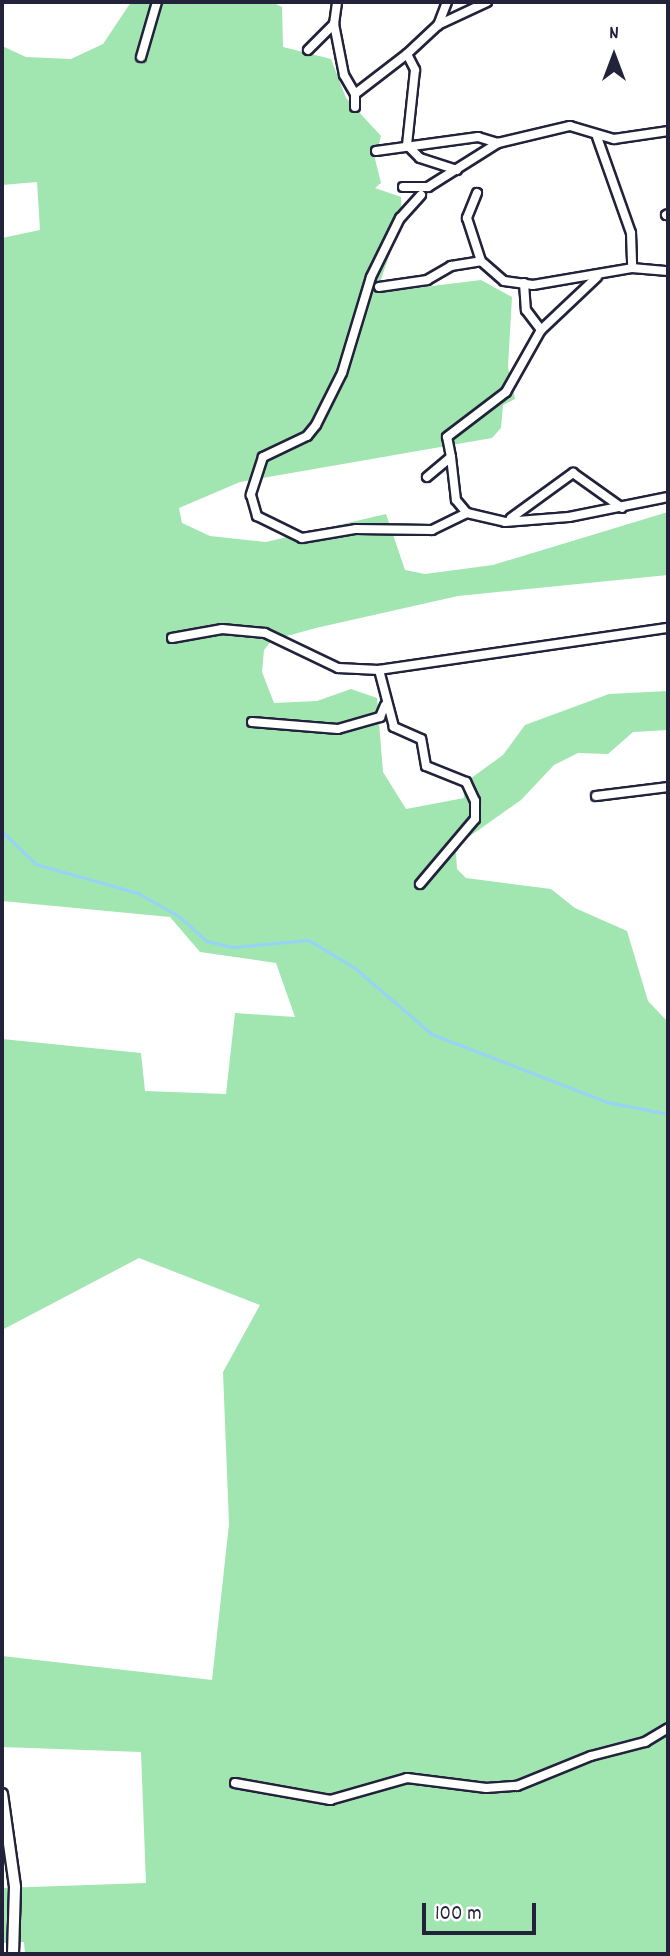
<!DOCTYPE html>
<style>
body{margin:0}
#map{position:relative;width:670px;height:1956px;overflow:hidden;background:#fff;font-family:Dekko,sans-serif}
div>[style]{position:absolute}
.green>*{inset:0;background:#a1e5b1}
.stream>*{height:2.5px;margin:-1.25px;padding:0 1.25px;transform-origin:1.25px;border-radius:1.25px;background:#97d2f8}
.roads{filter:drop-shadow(2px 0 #22223b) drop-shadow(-2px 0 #22223b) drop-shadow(0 2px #22223b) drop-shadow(0 -2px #22223b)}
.street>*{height:8px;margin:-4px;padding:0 4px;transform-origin:4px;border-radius:4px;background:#fff}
.secondary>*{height:10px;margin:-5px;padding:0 5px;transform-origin:5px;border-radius:5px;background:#fff}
span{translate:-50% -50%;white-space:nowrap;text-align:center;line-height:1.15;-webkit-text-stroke:5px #fff;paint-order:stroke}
.frame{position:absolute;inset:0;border:4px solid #22223b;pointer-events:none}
.north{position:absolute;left:579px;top:21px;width:70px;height:70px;-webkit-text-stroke:5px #fff;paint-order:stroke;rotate:0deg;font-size:19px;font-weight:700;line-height:28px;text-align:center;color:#22223b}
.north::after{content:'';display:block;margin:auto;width:24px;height:32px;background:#22223b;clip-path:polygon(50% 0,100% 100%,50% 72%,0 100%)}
.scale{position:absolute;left:422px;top:1903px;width:114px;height:32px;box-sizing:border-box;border:4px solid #22223b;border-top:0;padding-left:9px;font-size:21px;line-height:24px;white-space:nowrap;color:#22223b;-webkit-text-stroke:5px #fff;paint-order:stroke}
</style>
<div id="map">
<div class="green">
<div style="clip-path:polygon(131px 2px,272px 2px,282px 7px,283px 47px,331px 59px,346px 98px,381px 136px,375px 159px,381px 183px,375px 188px,401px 197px,402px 220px,376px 293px,481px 280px,512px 297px,508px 367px,515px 399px,503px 405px,501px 428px,492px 438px,240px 482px,179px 508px,182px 523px,210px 536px,266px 542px,386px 514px,405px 570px,425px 574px,493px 565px,668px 512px,668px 575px,458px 596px,316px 628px,272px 640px,264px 650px,262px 672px,274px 703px,317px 701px,351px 689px,377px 698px,383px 772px,406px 809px,464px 798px,463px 784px,503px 755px,525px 725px,609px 694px,668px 691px,668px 730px,633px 732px,608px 754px,578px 753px,554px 765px,521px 800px,463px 841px,456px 853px,457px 869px,466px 878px,551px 889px,575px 908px,627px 931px,648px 1001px,668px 1022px,668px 1954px,25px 1954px,24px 1942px,2px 1943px,2px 1888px,146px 1883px,141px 1752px,2px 1747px,2px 1656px,212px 1680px,229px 1524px,223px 1372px,260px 1305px,139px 1258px,2px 1330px,2px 1039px,141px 1053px,145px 1091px,226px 1094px,235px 1013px,295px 1017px,276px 963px,200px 952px,170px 917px,2px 901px,2px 238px,40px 230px,37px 182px,2px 185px,2px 46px,26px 57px,71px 59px,103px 44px)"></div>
</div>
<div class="stream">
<div style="left:2px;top:831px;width:47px;rotate:44.1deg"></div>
<div style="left:36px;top:864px;width:106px;rotate:15.9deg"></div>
<div style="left:138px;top:893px;width:47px;rotate:29.3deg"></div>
<div style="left:179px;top:916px;width:38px;rotate:42deg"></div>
<div style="left:207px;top:941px;width:27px;rotate:13deg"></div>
<div style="left:233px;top:947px;width:76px;rotate:-5.3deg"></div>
<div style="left:309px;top:940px;width:54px;rotate:31.3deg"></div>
<div style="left:355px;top:968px;width:101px;rotate:40.6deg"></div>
<div style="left:432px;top:1034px;width:188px;rotate:21.2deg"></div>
<div style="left:607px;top:1102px;width:62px;rotate:11.1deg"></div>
</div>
<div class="roads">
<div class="street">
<div style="left:447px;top:2px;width:25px;rotate:111deg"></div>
<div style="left:438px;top:25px;width:42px;rotate:136.9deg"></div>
<div style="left:407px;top:54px;width:18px;rotate:63deg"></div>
<div style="left:415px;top:70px;width:75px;rotate:96.1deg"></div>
<div style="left:407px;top:145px;width:18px;rotate:45deg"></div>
<div style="left:420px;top:158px;width:39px;rotate:18deg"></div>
<div style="left:334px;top:24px;width:52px;rotate:78.9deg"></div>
<div style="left:344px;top:75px;width:22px;rotate:60deg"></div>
<div style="left:355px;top:94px;width:66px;rotate:-37.6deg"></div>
<div style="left:438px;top:25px;width:54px;rotate:-25.1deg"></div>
<div style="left:308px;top:50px;width:37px;rotate:-45deg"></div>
<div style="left:334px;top:24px;width:22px;rotate:-82deg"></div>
<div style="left:141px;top:57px;width:57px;rotate:-73.8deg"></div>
<div style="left:355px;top:107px;width:13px;rotate:-90deg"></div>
<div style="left:597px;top:137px;width:102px;rotate:70.5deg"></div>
<div style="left:631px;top:233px;width:35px;rotate:88deg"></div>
<div style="left:376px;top:151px;width:103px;rotate:-7.8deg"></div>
<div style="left:478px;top:137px;width:21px;rotate:17deg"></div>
<div style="left:498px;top:143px;width:74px;rotate:-13.3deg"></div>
<div style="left:570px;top:126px;width:46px;rotate:16.5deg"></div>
<div style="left:614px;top:139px;width:55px;rotate:-8.4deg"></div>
<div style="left:403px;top:187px;width:25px"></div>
<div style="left:428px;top:187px;width:83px;rotate:-32.2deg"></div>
<div style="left:477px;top:193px;width:27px;rotate:112deg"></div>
<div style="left:467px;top:218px;width:45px;rotate:72deg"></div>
<div style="left:421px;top:195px;width:31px;rotate:132deg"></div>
<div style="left:400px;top:218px;width:66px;rotate:116.2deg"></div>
<div style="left:371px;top:277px;width:100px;rotate:106.8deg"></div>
<div style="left:342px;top:373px;width:58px;rotate:116.6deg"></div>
<div style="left:316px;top:425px;width:14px;rotate:129deg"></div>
<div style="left:307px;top:436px;width:49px;rotate:154.5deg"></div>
<div style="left:263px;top:457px;width:40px;rotate:108deg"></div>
<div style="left:251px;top:495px;width:22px;rotate:74deg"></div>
<div style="left:257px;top:516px;width:50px;rotate:26.1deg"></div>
<div style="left:302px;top:538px;width:55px;rotate:-9.5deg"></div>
<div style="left:356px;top:529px;width:76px;rotate:0.8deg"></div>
<div style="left:432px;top:530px;width:39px;rotate:-26deg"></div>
<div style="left:467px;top:513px;width:39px;rotate:13deg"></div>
<div style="left:505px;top:522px;width:64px;rotate:-4.5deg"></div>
<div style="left:569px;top:517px;width:101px;rotate:-11.4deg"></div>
<div style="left:666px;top:215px;width:2px;rotate:-27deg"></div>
<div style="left:524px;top:283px;width:27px;rotate:86deg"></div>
<div style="left:526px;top:310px;width:25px;rotate:53deg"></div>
<div style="left:379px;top:287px;width:49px;rotate:-8.3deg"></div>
<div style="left:427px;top:280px;width:28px;rotate:-30deg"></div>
<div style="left:451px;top:266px;width:30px;rotate:-9deg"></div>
<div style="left:481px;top:261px;width:30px;rotate:41deg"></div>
<div style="left:504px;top:281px;width:29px;rotate:8deg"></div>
<div style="left:533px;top:285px;width:100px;rotate:-9.7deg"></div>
<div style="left:632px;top:268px;width:36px;rotate:5deg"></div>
<div style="left:451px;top:457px;width:43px;rotate:83.4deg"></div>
<div style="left:456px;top:500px;width:17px;rotate:50deg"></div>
<div style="left:427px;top:477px;width:31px;rotate:-40deg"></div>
<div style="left:451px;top:457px;width:20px;rotate:-101deg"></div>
<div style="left:447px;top:437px;width:74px;rotate:-37.3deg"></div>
<div style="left:506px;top:392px;width:71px;rotate:-60.6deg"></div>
<div style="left:541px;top:330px;width:77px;rotate:-43.4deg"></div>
<div style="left:511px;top:518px;width:77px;rotate:-36deg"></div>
<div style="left:573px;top:473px;width:60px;rotate:35.5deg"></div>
<div style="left:172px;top:638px;width:51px;rotate:-10.2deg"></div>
<div style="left:222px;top:629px;width:43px;rotate:5.3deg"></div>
<div style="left:265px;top:633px;width:81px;rotate:25.6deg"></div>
<div style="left:338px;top:668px;width:41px;rotate:2.8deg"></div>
<div style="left:252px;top:722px;width:86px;rotate:4.7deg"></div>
<div style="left:338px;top:729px;width:44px;rotate:-15.9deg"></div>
<div style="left:380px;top:717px;width:13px;rotate:-67deg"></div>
<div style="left:596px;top:796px;width:73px;rotate:-7.1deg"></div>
<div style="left:420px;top:884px;width:85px;rotate:-49.8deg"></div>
<div style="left:475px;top:819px;width:18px;rotate:-90deg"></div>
<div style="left:475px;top:801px;width:21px;rotate:-115deg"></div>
<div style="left:466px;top:782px;width:43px;rotate:-158.2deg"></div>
<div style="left:426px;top:766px;width:27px;rotate:-100deg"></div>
<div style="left:421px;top:739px;width:30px;rotate:-156deg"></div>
<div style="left:394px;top:727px;width:59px;rotate:-104.7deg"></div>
<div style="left:379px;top:670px;width:292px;rotate:-8.3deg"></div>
<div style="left:235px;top:1783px;width:97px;rotate:10.1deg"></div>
<div style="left:330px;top:1800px;width:80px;rotate:-15.9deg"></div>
<div style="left:407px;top:1778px;width:80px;rotate:7.2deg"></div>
<div style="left:486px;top:1788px;width:31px;rotate:-4deg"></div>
<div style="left:517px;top:1786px;width:80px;rotate:-22.1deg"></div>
<div style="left:591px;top:1756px;width:56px;rotate:-14.5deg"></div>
<div style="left:645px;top:1742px;width:27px;rotate:-31deg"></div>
</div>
<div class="secondary">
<div style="left:2px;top:1794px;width:94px;rotate:82deg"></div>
<div style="left:15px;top:1887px;width:67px;rotate:91.7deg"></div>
</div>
</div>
<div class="frame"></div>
<div class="north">N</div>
<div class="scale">100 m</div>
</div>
